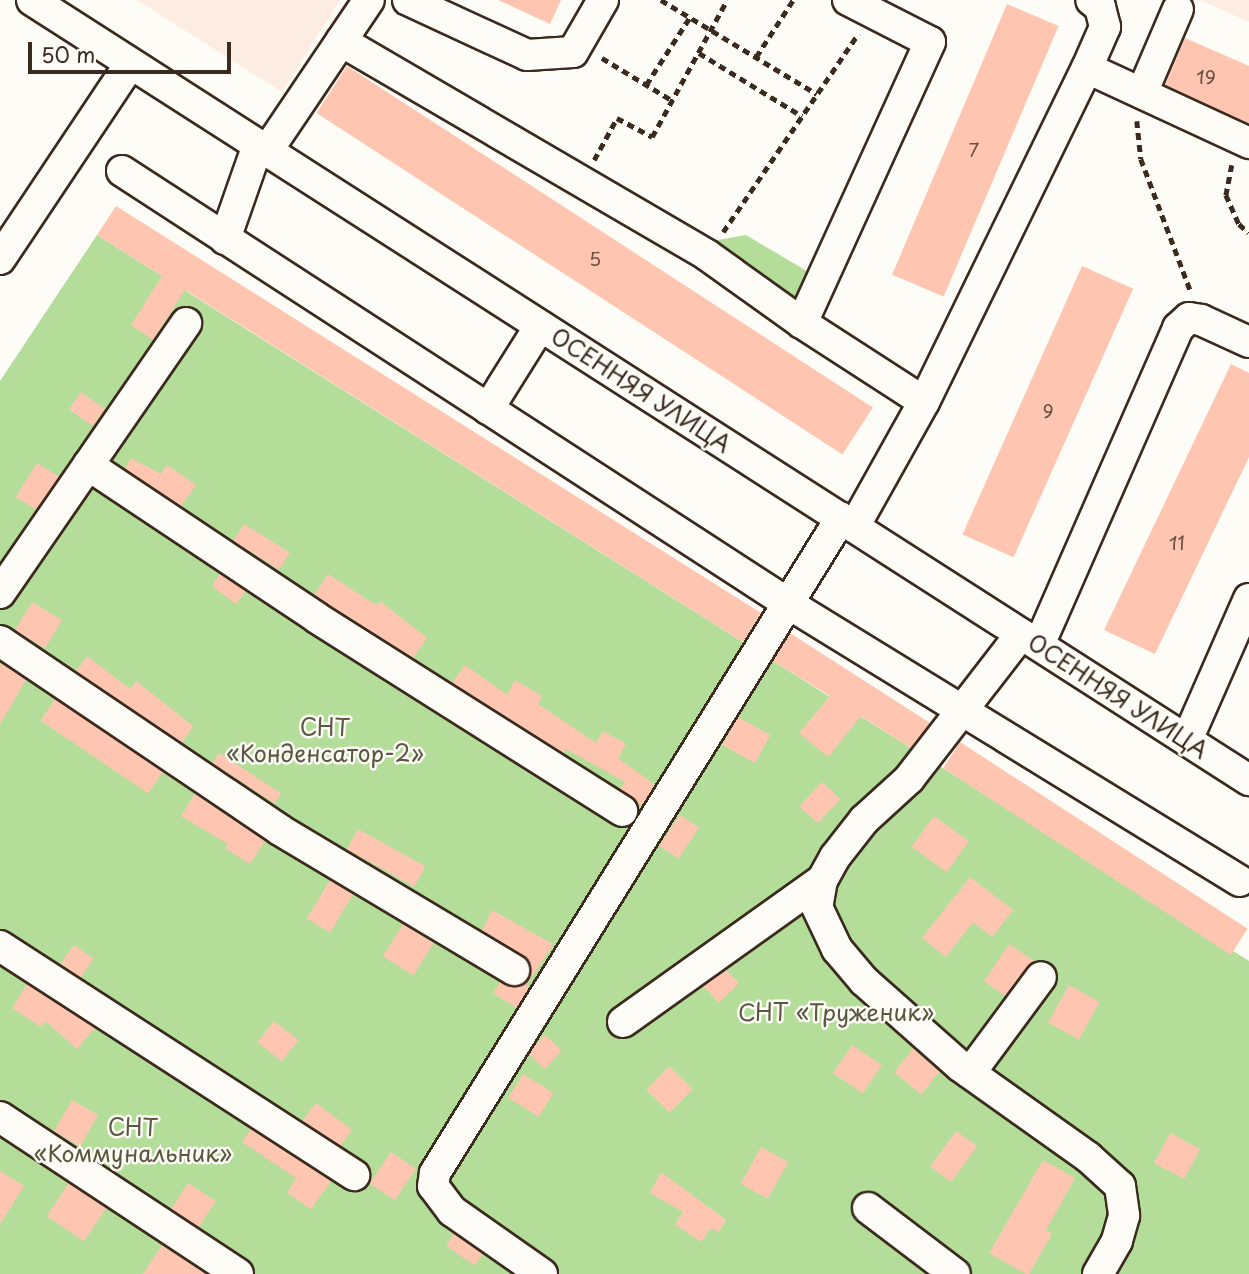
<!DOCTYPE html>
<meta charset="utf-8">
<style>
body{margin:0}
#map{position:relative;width:1249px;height:1274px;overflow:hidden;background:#fdfcf7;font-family:"Playpen Sans",sans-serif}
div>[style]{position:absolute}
.built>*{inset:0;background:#fdece2}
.green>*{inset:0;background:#b4dd9a}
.building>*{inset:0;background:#fec6b1;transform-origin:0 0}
.path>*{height:4.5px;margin-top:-2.25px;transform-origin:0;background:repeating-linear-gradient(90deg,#3b2a1e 0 7px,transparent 0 12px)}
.roads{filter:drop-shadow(2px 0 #3b2a1e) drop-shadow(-2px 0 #3b2a1e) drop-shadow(0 2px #3b2a1e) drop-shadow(0 -2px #3b2a1e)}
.minor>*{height:30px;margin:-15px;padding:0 15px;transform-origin:15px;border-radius:15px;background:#fdfcf7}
span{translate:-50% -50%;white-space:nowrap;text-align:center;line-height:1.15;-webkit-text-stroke:5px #fdfcf7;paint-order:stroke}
.number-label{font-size:19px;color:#6c5143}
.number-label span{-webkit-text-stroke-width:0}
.street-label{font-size:23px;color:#3b2a1e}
.park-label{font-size:23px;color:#59573d}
.scale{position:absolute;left:28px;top:42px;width:203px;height:32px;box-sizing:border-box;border:4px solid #3b2a1e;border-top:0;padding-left:9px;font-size:21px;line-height:24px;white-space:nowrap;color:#3b2a1e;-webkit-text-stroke:5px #fdfcf7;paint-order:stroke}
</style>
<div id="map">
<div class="built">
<div style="clip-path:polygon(137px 0,340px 0,282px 92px)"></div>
<div style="clip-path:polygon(1200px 0,1249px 0,1249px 22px)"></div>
</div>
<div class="green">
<div style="clip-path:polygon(97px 235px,1249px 961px,1249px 1274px,0 1274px,0 381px)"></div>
<div style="clip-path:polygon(746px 235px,815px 276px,796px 308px,690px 245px)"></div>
</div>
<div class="building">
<div style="clip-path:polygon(498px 0,561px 0,550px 24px)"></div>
<div style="left:1007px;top:4px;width:56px;height:294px;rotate:23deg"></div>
<div style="clip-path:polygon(1185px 38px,1249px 66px,1249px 124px,1165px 85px)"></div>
<div style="left:347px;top:66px;width:627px;height:56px;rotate:33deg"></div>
<div style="clip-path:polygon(116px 206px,761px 613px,743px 642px,185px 290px,153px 340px,131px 325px,162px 276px,97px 235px)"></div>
<div style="left:1082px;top:266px;width:56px;height:294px;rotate:24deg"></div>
<div style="clip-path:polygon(1231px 364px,1249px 373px,1249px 457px,1155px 654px,1104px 630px)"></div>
<div style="left:81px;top:392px;width:29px;height:21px;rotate:35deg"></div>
<div style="clip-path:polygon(131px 458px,161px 474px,167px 465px,196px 485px,181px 506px,125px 469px)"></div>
<div style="left:37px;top:463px;width:26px;height:40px;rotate:32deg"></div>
<div style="left:244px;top:524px;width:54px;height:20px;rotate:32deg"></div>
<div style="clip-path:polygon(220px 574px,246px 591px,236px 604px,212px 586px)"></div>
<div style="clip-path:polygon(328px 574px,376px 605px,380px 601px,427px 638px,413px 658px,314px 595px)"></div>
<div style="left:32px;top:602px;width:35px;height:33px;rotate:31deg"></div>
<div style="clip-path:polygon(790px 633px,930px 723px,911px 748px,861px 716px,828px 757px,799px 733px,830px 696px,773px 661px)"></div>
<div style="clip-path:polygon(87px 656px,130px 689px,136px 681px,193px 726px,182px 743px,76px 671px)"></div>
<div style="clip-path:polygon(2px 663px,26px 680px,0 724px,0 666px)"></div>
<div style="clip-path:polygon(465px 665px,507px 695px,515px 680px,542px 696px,538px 704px,596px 743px,603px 731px,626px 744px,618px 758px,655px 785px,642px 806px,620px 789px,625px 782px,566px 749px,564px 753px,452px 683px)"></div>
<div style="left:55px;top:699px;width:130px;height:26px;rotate:34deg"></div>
<div style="left:738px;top:717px;width:37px;height:32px;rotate:29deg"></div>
<div style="left:960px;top:742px;width:343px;height:31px;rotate:33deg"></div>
<div style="left:219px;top:753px;width:74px;height:12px;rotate:33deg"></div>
<div style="left:822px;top:782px;width:25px;height:33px;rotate:43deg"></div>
<div style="clip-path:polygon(195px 794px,265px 841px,250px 864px,225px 848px,228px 844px,181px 816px)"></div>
<div style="left:680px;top:815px;width:23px;height:37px;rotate:34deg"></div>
<div style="left:934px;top:816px;width:43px;height:38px;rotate:36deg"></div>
<div style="left:358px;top:829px;width:77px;height:23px;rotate:29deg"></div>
<div style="clip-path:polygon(970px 877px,1013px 910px,992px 937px,973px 922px,946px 957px,922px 938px)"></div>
<div style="left:330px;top:880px;width:27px;height:45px;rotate:31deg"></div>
<div style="clip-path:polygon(492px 910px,553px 944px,526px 986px,529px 988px,517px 1008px,493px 993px,500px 982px,513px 987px,523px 985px,531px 970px,523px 955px,482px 931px)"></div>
<div style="left:403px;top:924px;width:36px;height:38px;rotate:32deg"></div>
<div style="left:1009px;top:944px;width:30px;height:45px;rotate:34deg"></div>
<div style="left:74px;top:945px;width:24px;height:23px;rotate:35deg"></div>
<div style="clip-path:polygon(726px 970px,739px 983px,719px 1003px,703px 986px)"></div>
<div style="clip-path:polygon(27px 984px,95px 1028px,77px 1049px,45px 1021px,41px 1027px,12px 1008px)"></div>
<div style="left:1069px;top:985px;width:35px;height:43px;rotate:29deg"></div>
<div style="left:274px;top:1021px;width:31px;height:27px;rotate:38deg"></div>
<div style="left:545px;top:1035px;width:23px;height:25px;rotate:43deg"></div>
<div style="left:852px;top:1045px;width:36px;height:34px;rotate:34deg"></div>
<div style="left:913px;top:1049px;width:35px;height:30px;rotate:39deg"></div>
<div style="left:669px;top:1066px;width:33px;height:33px;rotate:44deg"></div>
<div style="left:523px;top:1074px;width:36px;height:28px;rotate:32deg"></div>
<div style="left:72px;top:1100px;width:30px;height:36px;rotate:30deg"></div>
<div style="left:316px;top:1103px;width:45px;height:22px;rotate:37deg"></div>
<div style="clip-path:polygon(251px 1129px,331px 1181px,311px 1209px,287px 1193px,296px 1178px,242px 1142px)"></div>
<div style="left:956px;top:1131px;width:26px;height:44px;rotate:36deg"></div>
<div style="left:1170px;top:1133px;width:34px;height:34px;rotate:28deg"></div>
<div style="left:761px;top:1147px;width:31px;height:42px;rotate:29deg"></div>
<div style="left:391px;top:1152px;width:30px;height:38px;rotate:34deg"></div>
<div style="clip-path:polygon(1043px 1160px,1075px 1178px,1046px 1230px,1052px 1234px,1029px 1274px,1026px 1274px,989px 1253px)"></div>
<div style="clip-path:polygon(0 1171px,24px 1186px,0 1224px)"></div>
<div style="clip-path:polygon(661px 1172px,726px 1220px,719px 1232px,711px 1228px,701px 1242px,675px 1224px,683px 1212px,650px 1193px)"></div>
<div style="left:69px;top:1183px;width:45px;height:40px;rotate:34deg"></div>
<div style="left:188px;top:1183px;width:33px;height:31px;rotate:33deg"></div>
<div style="left:454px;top:1234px;width:35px;height:14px;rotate:35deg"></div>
<div style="clip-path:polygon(162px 1245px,206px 1274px,143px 1274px)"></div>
</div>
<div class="path">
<div style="left:661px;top:0;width:182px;rotate:31.1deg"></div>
<div style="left:699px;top:53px;width:121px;rotate:31.5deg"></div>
<div style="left:756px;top:57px;width:68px;rotate:-57deg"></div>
<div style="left:602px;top:58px;width:83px;rotate:31.2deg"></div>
<div style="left:646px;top:85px;width:81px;rotate:-57.1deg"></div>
<div style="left:1137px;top:121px;width:38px;rotate:84deg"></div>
<div style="left:1141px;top:159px;width:142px;rotate:69.4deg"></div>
<div style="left:594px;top:160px;width:48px;rotate:-61.3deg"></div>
<div style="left:617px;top:118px;width:40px;rotate:28deg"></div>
<div style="left:652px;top:137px;width:156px;rotate:-61.3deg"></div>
<div style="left:1232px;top:165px;width:31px;rotate:101deg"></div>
<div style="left:1226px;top:195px;width:32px;rotate:66deg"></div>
<div style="left:1239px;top:224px;width:13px;rotate:42deg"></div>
<div style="left:723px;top:232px;width:240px;rotate:-55.7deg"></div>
</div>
<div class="roads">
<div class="minor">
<div style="left:32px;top:0;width:1446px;rotate:32.66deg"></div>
<div style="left:408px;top:0;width:131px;rotate:24.8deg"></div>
<div style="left:527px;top:55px;width:46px;rotate:-3.7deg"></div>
<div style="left:573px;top:52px;width:60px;rotate:-60deg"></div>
<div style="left:848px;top:0;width:92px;rotate:27.1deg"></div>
<div style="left:930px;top:42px;width:309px;rotate:114.5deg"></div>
<div style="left:802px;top:323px;width:145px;rotate:32.9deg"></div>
<div style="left:341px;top:41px;width:424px;rotate:30.3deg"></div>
<div style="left:707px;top:255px;width:117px;rotate:35.6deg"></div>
<div style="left:1087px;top:68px;width:45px;rotate:-66.3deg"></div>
<div style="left:1105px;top:27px;width:21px;rotate:-104deg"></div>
<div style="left:1100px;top:7px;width:11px;rotate:-142deg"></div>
<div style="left:1142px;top:93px;width:91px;rotate:-66.8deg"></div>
<div style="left:267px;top:151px;width:182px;rotate:-56deg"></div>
<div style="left:122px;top:171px;width:795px;rotate:32.99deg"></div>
<div style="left:789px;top:604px;width:529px;rotate:31.56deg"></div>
<div style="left:225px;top:239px;width:100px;rotate:-70.7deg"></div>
<div style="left:0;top:259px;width:234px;rotate:-56.3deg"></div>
<div style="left:488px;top:409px;width:98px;rotate:-57.9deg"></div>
<div style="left:88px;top:465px;width:275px;rotate:33.7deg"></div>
<div style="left:317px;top:618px;width:361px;rotate:32.3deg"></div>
<div style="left:854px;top:527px;width:143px;rotate:-60.8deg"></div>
<div style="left:924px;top:402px;width:372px;rotate:-64deg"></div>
<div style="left:1087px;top:68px;width:179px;rotate:24.8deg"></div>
<div style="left:0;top:593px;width:328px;rotate:-55.4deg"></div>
<div style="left:1021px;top:634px;width:183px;rotate:127.7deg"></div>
<div style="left:909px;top:779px;width:61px;rotate:137.7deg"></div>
<div style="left:864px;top:820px;width:47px;rotate:128.1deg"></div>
<div style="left:835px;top:857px;width:26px;rotate:119deg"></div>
<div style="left:822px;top:880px;width:27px;rotate:100deg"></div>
<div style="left:817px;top:907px;width:47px;rotate:64.5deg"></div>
<div style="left:837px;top:949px;width:42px;rotate:49.8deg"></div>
<div style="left:864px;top:981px;width:128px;rotate:41.5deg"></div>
<div style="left:960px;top:1066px;width:157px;rotate:35.4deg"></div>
<div style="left:1088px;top:1157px;width:43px;rotate:42.2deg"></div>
<div style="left:1120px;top:1186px;width:30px;rotate:82deg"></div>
<div style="left:1124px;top:1216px;width:26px;rotate:106deg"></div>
<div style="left:1117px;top:1241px;width:38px;rotate:120deg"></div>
<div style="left:0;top:641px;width:338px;rotate:34deg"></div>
<div style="left:280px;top:830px;width:273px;rotate:30.9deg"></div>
<div style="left:1039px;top:645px;width:346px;rotate:-66.3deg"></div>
<div style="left:1178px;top:328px;width:15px;rotate:-42deg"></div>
<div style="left:1189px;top:318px;width:12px;rotate:9deg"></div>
<div style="left:1201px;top:320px;width:53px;rotate:24.6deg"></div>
<div style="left:1187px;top:740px;width:154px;rotate:-66.3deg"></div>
<div style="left:0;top:946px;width:422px;rotate:32.9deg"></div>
<div style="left:623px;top:1022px;width:244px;rotate:-35.5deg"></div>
<div style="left:970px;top:1073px;width:119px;rotate:-53.5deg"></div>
<div style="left:0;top:1117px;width:285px;rotate:33.4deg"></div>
<div style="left:868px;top:1208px;width:109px;rotate:37.2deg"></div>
<div style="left:542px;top:1274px;width:110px;rotate:-145deg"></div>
<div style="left:452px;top:1211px;width:31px;rotate:-127deg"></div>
<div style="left:433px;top:1186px;width:13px;rotate:-81deg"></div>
<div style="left:435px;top:1173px;width:771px;rotate:-58.21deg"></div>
</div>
</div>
<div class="number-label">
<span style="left:1206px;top:77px">19</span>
<span style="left:974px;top:150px">7</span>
<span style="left:595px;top:259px">5</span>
<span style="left:1048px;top:411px">9</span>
<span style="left:1177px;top:543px">11</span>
</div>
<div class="street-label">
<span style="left:641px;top:390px;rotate:33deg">ОСЕННЯЯ УЛИЦА</span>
<span style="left:1118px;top:696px;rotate:33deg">ОСЕННЯЯ УЛИЦА</span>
</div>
<div class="park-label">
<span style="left:325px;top:740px">СНТ<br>«Конденсатор-2»</span>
<span style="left:836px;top:1012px">СНТ «Труженик»</span>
<span style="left:133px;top:1140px">СНТ<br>«Коммунальник»</span>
</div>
<div class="scale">50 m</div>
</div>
